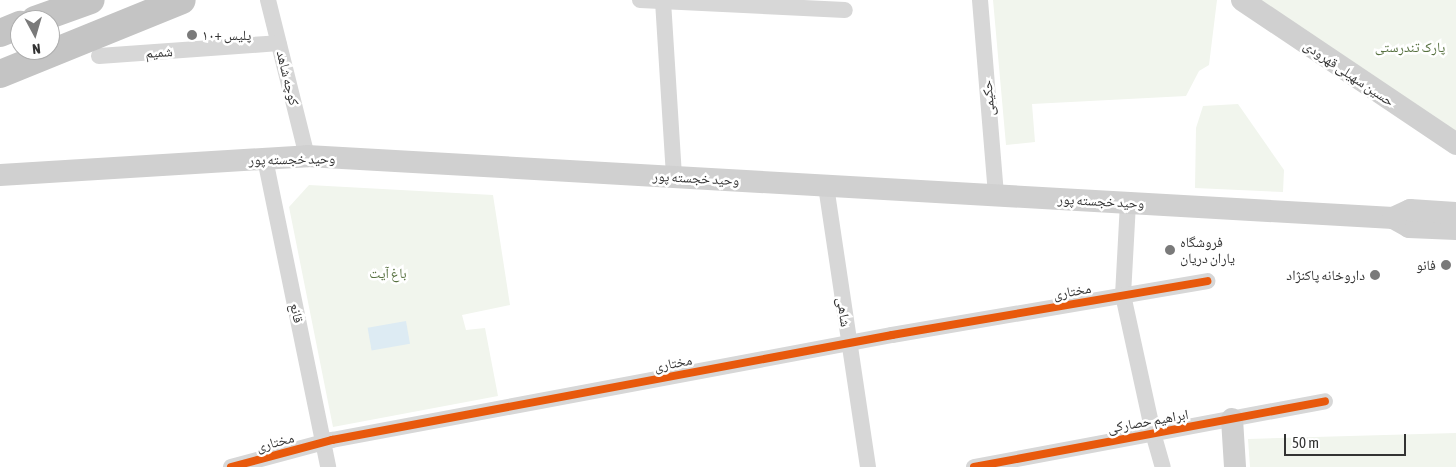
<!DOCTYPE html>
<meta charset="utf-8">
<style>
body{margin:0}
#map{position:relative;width:1456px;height:467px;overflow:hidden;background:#fff;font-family:"Asap Condensed","Noto Naskh Arabic",sans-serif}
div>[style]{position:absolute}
.green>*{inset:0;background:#f1f5ed}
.water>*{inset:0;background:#ddebf3;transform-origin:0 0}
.street>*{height:16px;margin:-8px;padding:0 8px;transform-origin:8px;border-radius:8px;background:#d7d7d7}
.secondary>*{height:22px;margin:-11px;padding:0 11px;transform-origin:11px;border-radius:11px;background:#d0d0d0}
.highway>*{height:28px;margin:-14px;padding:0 14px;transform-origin:14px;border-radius:14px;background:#c4c4c4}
.cycleway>*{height:8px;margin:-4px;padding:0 4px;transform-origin:4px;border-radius:4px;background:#e8590c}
.dots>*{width:14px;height:14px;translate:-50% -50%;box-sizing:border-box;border:2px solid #fff;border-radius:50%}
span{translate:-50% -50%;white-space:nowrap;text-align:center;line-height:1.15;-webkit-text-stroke:5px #fff;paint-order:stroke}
.poi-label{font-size:14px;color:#333}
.left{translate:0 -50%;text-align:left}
.right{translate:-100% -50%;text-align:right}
.park-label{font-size:14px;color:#56703f}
.street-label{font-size:14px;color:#333}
.north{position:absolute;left:10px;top:10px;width:50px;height:50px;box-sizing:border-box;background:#fff;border:1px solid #adadad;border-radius:50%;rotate:174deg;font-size:14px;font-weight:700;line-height:20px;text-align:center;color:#333}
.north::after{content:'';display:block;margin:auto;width:18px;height:22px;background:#7a7a7a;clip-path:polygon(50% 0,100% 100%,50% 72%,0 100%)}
.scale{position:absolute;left:1284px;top:434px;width:122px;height:22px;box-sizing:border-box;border:2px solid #333;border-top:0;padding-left:6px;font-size:15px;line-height:18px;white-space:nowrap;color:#333;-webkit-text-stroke:4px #fff;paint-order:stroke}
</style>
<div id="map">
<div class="green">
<div style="clip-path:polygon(993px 0,1217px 0,1209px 65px,1199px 71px,1186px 96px,1032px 104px,1035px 142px,1006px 145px)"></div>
<div style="clip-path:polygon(1256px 0,1456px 0,1456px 133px)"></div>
<div style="clip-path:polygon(1238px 104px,1284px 170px,1283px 192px,1195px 188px,1196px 128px,1203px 106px)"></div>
<div style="clip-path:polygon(309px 185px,493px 195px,510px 305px,462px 315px,466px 330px,485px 328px,498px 396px,333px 427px,289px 207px)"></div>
<div style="clip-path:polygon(1456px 433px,1456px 467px,1250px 467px,1248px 439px)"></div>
</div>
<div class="water">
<div style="left:406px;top:321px;width:23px;height:39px;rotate:80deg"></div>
</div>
<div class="street">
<div style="left:268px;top:0;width:161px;rotate:76deg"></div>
<div style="left:640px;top:0;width:205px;rotate:2.8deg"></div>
<div style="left:980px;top:0;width:196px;rotate:85.3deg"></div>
<div style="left:663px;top:1px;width:176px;rotate:86.4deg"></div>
<div style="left:99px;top:56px;width:180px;rotate:-4.1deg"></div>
<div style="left:265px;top:159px;width:314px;rotate:78.4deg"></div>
<div style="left:826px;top:186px;width:284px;rotate:81.5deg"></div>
<div style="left:1128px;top:203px;width:92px;rotate:93.1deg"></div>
<div style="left:1123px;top:295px;width:141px;rotate:77.7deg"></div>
<div style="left:1153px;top:433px;width:35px;rotate:74deg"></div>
<div style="left:231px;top:467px;width:105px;rotate:-15deg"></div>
<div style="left:332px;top:440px;width:570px;rotate:-10.62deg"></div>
<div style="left:892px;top:335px;width:320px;rotate:-9.7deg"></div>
<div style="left:974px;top:467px;width:357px;rotate:-10.6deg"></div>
</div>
<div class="secondary">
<div style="left:1242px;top:0;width:258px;rotate:33.9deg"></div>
<div style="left:0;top:175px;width:308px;rotate:-3.5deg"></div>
<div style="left:307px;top:156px;width:1088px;rotate:3.27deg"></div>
<div style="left:1393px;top:218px;width:18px;rotate:29deg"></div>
<div style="left:1409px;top:227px;width:47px;rotate:2.4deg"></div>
<div style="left:1393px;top:218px;width:19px;rotate:-25deg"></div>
<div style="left:1410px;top:210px;width:46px;rotate:3.7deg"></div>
<div style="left:1232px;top:419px;width:48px;rotate:86.4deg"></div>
</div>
<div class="highway">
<div style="left:35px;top:20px;width:59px;rotate:-19.7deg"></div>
<div style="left:0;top:33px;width:22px;rotate:-22deg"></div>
<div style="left:0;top:74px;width:196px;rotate:-22.1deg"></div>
</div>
<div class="cycleway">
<div style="left:231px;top:467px;width:105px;rotate:-15deg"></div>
<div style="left:332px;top:440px;width:570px;rotate:-10.62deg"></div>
<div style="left:892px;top:335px;width:320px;rotate:-9.7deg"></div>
<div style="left:974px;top:467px;width:357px;rotate:-10.6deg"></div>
</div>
<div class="dots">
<div style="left:192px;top:35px;background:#7a7a7a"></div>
<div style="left:1170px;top:250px;background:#7a7a7a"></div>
<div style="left:1446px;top:265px;background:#7a7a7a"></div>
<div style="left:1375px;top:275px;background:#7a7a7a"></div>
</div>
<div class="poi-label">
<span class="left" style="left:202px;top:35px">پلیس +۱۰</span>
<span class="left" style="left:1180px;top:250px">فروشگاه<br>یاران دریان</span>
<span class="right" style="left:1436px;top:265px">فانو</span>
<span class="right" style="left:1365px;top:275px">داروخانه پاکنژاد</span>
</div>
<div class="park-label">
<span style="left:1410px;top:47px">پارک تندرستی</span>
<span style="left:388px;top:273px">باغ آیت</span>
</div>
<div class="street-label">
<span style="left:159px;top:52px;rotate:-4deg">شمیم</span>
<span style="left:1349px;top:73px;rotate:34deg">حسین سهیلی قهرودی</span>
<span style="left:288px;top:78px;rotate:76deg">کوچه شاهد</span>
<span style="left:988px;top:98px;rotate:-95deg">حکیمی</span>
<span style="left:292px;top:159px;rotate:-1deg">وحید خجسته پور</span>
<span style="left:696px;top:178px;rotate:3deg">وحید خجسته پور</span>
<span style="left:1101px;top:201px;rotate:3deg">وحید خجسته پور</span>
<span style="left:1072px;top:291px;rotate:-10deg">مختاری</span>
<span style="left:844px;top:312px;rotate:82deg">شاهی</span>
<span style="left:297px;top:313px;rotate:78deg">قانع</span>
<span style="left:673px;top:363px;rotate:-11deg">مختاری</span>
<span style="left:1148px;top:421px;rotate:-10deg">ابراهیم حصارکی</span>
<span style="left:275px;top:442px;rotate:-15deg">مختاری</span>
</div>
<div class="north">N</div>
<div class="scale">50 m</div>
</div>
